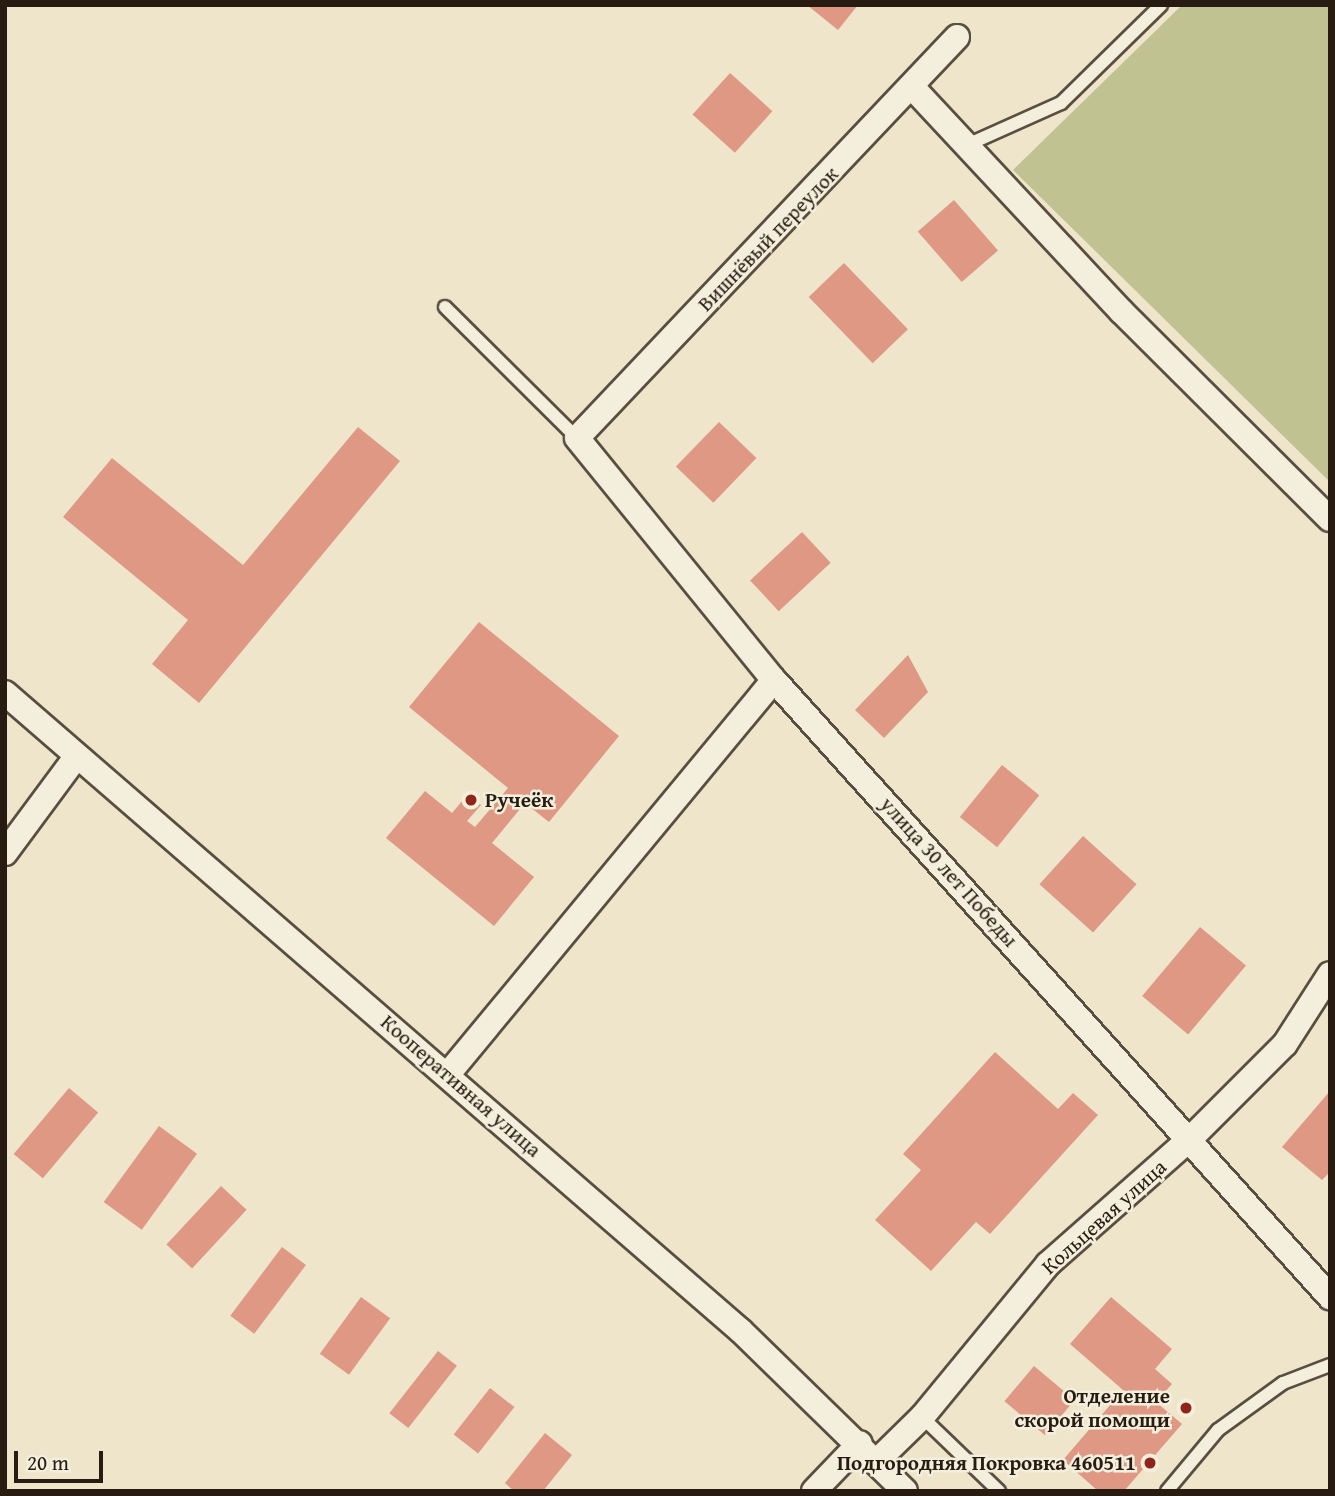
<!DOCTYPE html>
<meta charset="utf-8">
<style>
body{margin:0}
#map{position:relative;width:1335px;height:1496px;overflow:hidden;background:#eee5cb;font-family:"Gentium Book Plus",serif}
div>[style]{position:absolute}
.green>*{inset:0;background:#c1c292}
.building>*{inset:0;background:#de9883;transform-origin:0 0}
.roads{filter:drop-shadow(2px 0 #5a4e40) drop-shadow(-2px 0 #5a4e40) drop-shadow(0 2px #5a4e40) drop-shadow(0 -2px #5a4e40)}
.lane>*{height:12px;margin:-6px;padding:0 6px;transform-origin:6px;border-radius:6px;background:#f4eedd}
.street>*{height:24px;margin:-12px;padding:0 12px;transform-origin:12px;border-radius:12px;background:#f4eedd}
.dots>*{width:19px;height:19px;translate:-50% -50%;box-sizing:border-box;border:4px solid #f4eedd;border-radius:50%}
span{translate:-50% -50%;white-space:nowrap;text-align:center;line-height:1.15;-webkit-text-stroke:5px #f4eedd;paint-order:stroke}
.street-label{font-size:21px;color:#281b12}
.poi-label{font-size:21px;color:#281b12;font-weight:700}
.left{translate:0 -50%;text-align:left}
.right{translate:-100% -50%;text-align:right}
.frame{position:absolute;inset:0;border:7px solid #281b12;pointer-events:none}
.scale{position:absolute;left:14px;top:1451px;width:89px;height:32px;box-sizing:border-box;border:4px solid #281b12;border-top:0;padding-left:9px;font-size:21px;line-height:24px;white-space:nowrap;color:#281b12;-webkit-text-stroke:5px #f4eedd;paint-order:stroke}
</style>
<div id="map">
<div class="green">
<div style="clip-path:polygon(1182px 5px,1330px 5px,1330px 482px,1013px 170px)"></div>
</div>
<div class="building">
<div style="clip-path:polygon(807px 5px,858px 5px,838px 30px)"></div>
<div style="left:730px;top:73px;width:57px;height:56px;rotate:42deg"></div>
<div style="left:954px;top:200px;width:67px;height:48px;rotate:49deg"></div>
<div style="left:844px;top:263px;width:92px;height:49px;rotate:46deg"></div>
<div style="left:719px;top:422px;width:52px;height:62px;rotate:44deg"></div>
<div style="clip-path:polygon(358px 427px,400px 461px,199px 703px,152px 664px,188px 620px,63px 517px,112px 458px,243px 565px)"></div>
<div style="left:802px;top:532px;width:42px;height:71px;rotate:47deg"></div>
<div style="clip-path:polygon(479px 622px,619px 736px,549px 822px,525px 803px,492px 843px,534px 877px,494px 926px,386px 838px,425px 791px,452px 813px,468px 794px,481px 805px,467px 821px,475px 827px,508px 788px,409px 707px)"></div>
<div style="clip-path:polygon(908px 655px,928px 692px,884px 738px,855px 710px)"></div>
<div style="left:1002px;top:765px;width:48px;height:67px;rotate:39deg"></div>
<div style="left:1083px;top:836px;width:72px;height:65px;rotate:42deg"></div>
<div style="left:1200px;top:927px;width:60px;height:90px;rotate:40deg"></div>
<div style="clip-path:polygon(995px 1052px,1058px 1109px,1073px 1093px,1098px 1115px,990px 1234px,976px 1222px,931px 1271px,875px 1220px,921px 1170px,903px 1154px)"></div>
<div style="left:69px;top:1088px;width:38px;height:86px;rotate:40deg"></div>
<div style="clip-path:polygon(1330px 1091px,1330px 1172px,1322px 1180px,1282px 1147px)"></div>
<div style="left:159px;top:1126px;width:47px;height:94px;rotate:36deg"></div>
<div style="left:221px;top:1186px;width:35px;height:80px;rotate:43deg"></div>
<div style="left:282px;top:1247px;width:30px;height:86px;rotate:37deg"></div>
<div style="left:361px;top:1297px;width:36px;height:70px;rotate:36deg"></div>
<div style="clip-path:polygon(1111px 1297px,1172px 1349px,1155px 1369px,1172px 1384px,1156px 1402px,1182px 1424px,1124px 1491px,1098px 1491px,1063px 1460px,1123px 1390px,1070px 1344px)"></div>
<div style="left:438px;top:1351px;width:24px;height:79px;rotate:38deg"></div>
<div style="left:1034px;top:1366px;width:53px;height:46px;rotate:40deg"></div>
<div style="left:490px;top:1388px;width:31px;height:59px;rotate:38deg"></div>
<div style="clip-path:polygon(545px 1433px,572px 1455px,543px 1491px,514px 1491px,505px 1483px)"></div>
</div>
<div class="roads">
<div class="lane">
<div style="left:967px;top:145px;width:103px;rotate:-24.1deg"></div>
<div style="left:1061px;top:103px;width:140px;rotate:-44.4deg"></div>
<div style="left:445px;top:307px;width:186px;rotate:44.8deg"></div>
<div style="left:922px;top:1417px;width:107px;rotate:43.9deg"></div>
<div style="left:1167px;top:1491px;width:80px;rotate:-50.1deg"></div>
<div style="left:1218px;top:1430px;width:80px;rotate:-35.9deg"></div>
<div style="left:1283px;top:1383px;width:50px;rotate:-21deg"></div>
</div>
<div class="street">
<div style="left:957px;top:37px;width:552px;rotate:133.46deg"></div>
<div style="left:577px;top:438px;width:312px;rotate:50.9deg"></div>
<div style="left:774px;top:680px;width:831px;rotate:47.98deg"></div>
<div style="left:913px;top:88px;width:306px;rotate:47deg"></div>
<div style="left:1122px;top:312px;width:293px;rotate:44.9deg"></div>
<div style="left:5px;top:693px;width:974px;rotate:40.92deg"></div>
<div style="left:741px;top:1331px;width:229px;rotate:44.3deg"></div>
<div style="left:5px;top:853px;width:119px;rotate:-53.5deg"></div>
<div style="left:448px;top:1074px;width:511px;rotate:-50.4deg"></div>
<div style="left:878px;top:1460px;width:62px;rotate:-44.3deg"></div>
<div style="left:922px;top:1417px;width:198px;rotate:-50.5deg"></div>
<div style="left:1048px;top:1264px;width:189px;rotate:-41.4deg"></div>
<div style="left:1190px;top:1139px;width:134px;rotate:-45deg"></div>
<div style="left:1285px;top:1044px;width:83px;rotate:-57.3deg"></div>
<div style="left:814px;top:1491px;width:66px;rotate:-46.2deg"></div>
</div>
</div>
<div class="dots">
<div style="left:471px;top:800px;background:#8f2418"></div>
<div style="left:1186px;top:1408px;background:#8f2418"></div>
<div style="left:1150px;top:1463px;background:#8f2418"></div>
</div>
<div class="street-label">
<span style="left:768px;top:239px;rotate:-46deg">Вишнёвый переулок</span>
<span style="left:949px;top:872px;rotate:48deg">улица 30 лет Победы</span>
<span style="left:461px;top:1086px;rotate:41deg">Кооперативная улица</span>
<span style="left:1104px;top:1217px;rotate:-42deg">Кольцевая улица</span>
</div>
<div class="poi-label">
<span class="left" style="left:485px;top:800px">Ручеёк</span>
<span class="right" style="left:1170px;top:1408px">Отделение<br>скорой помощи</span>
<span class="right" style="left:1136px;top:1463px">Подгородняя Покровка 460511</span>
</div>
<div class="frame"></div>
<div class="scale">20 m</div>
</div>
